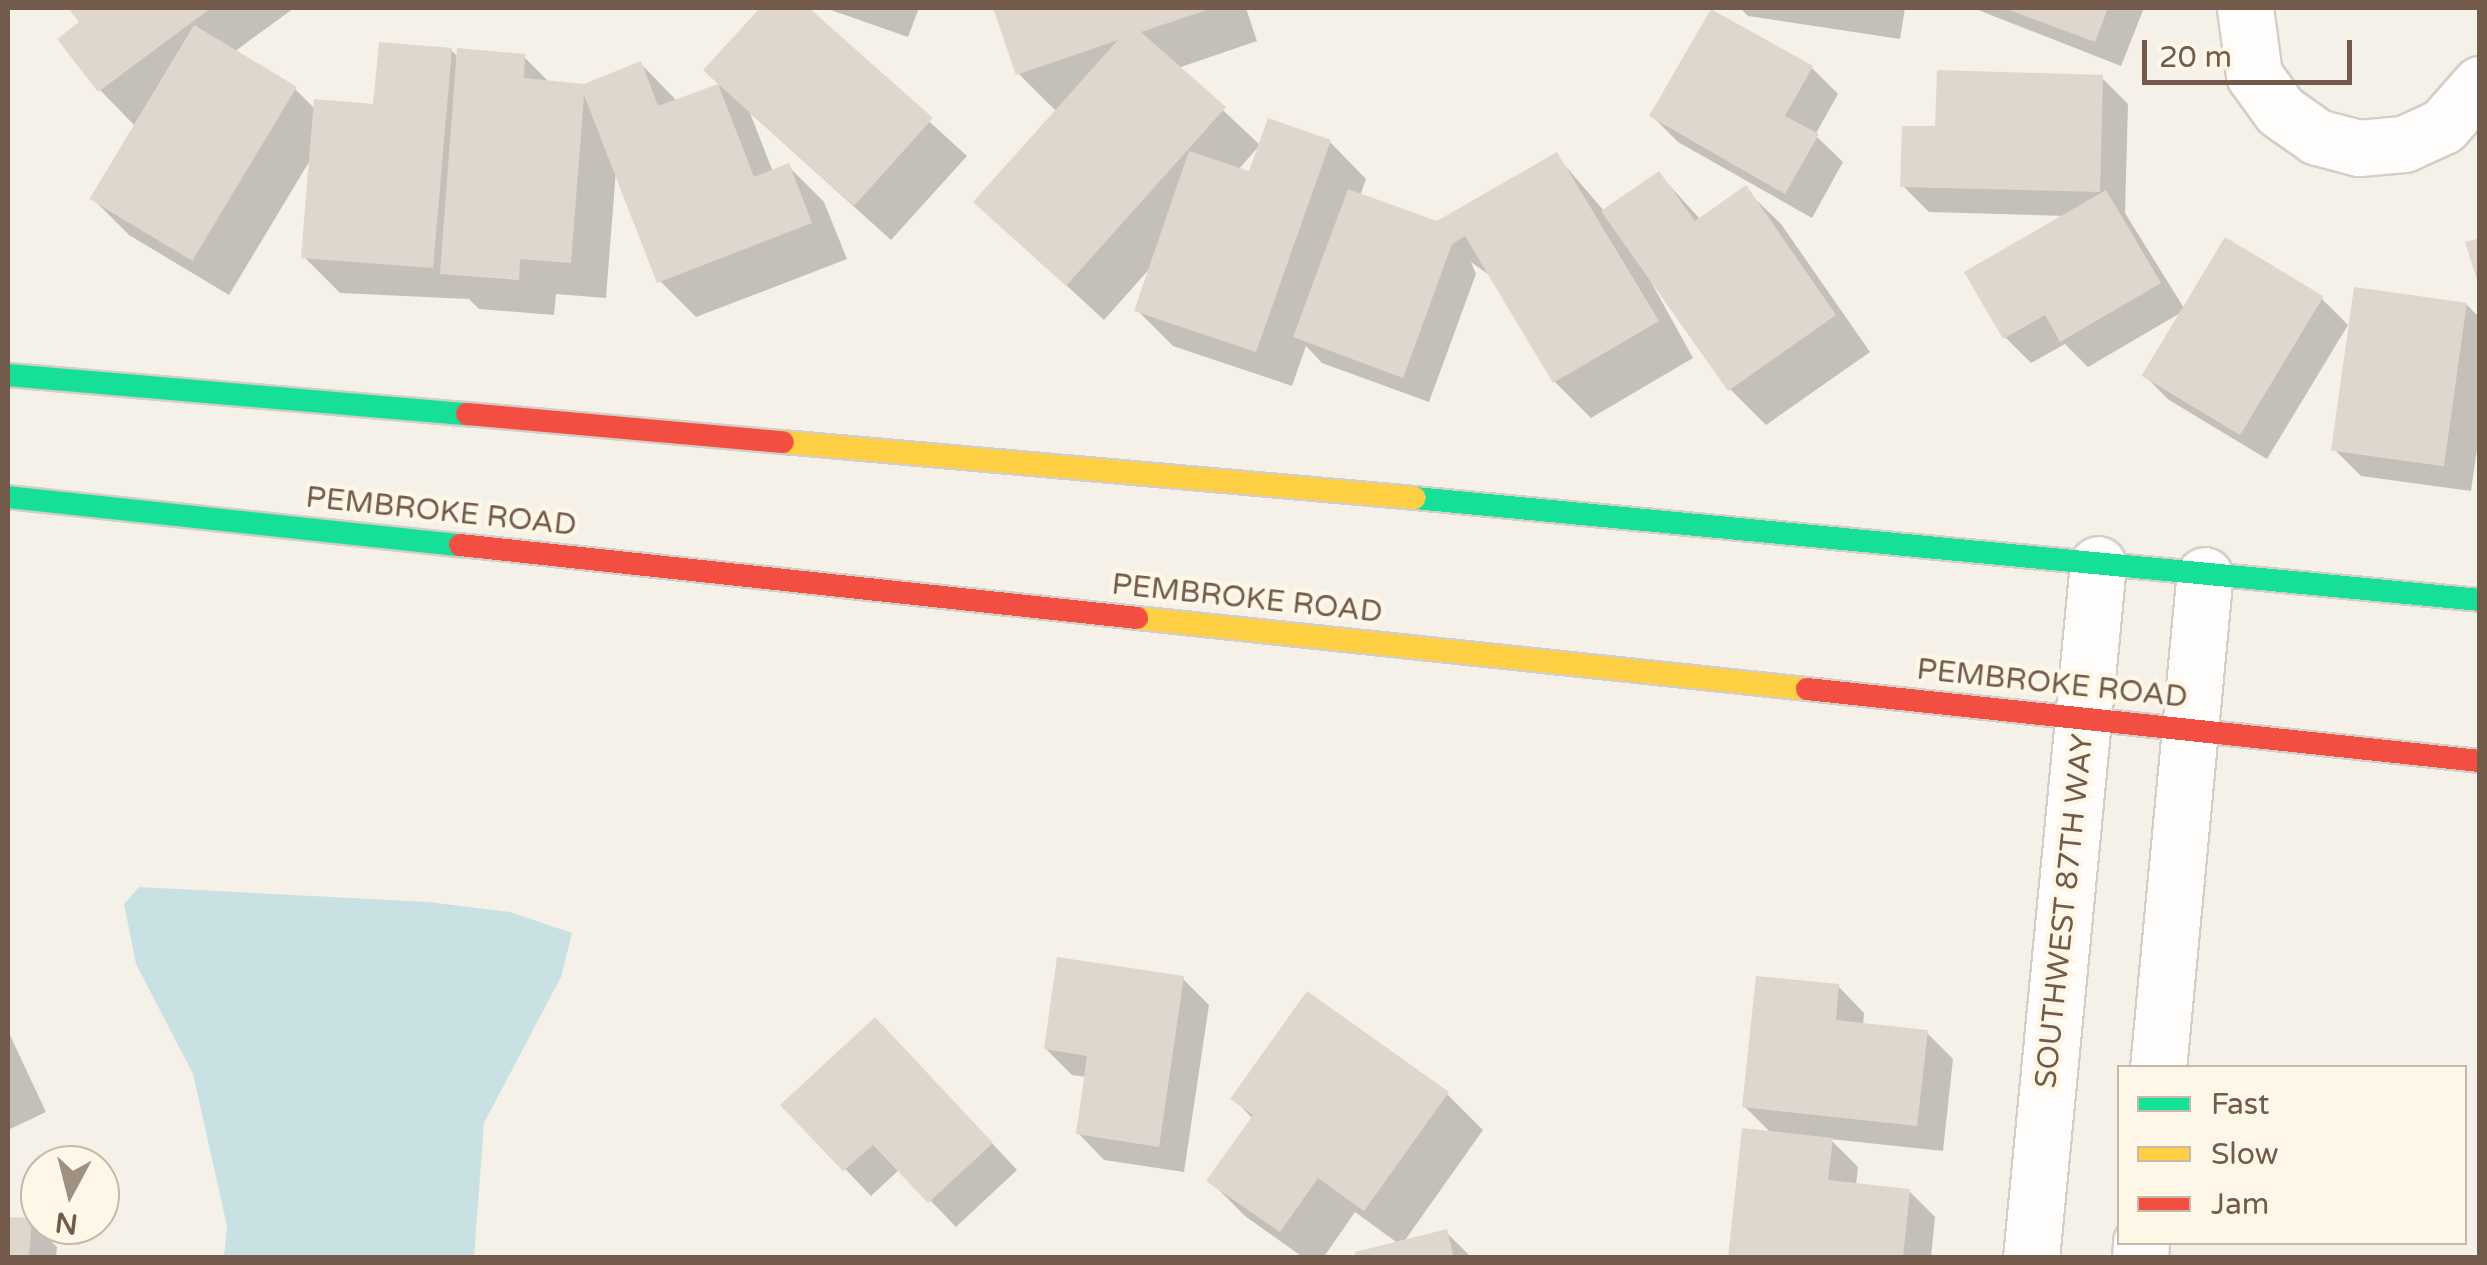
<!DOCTYPE html>
<style>
body{margin:0}
#map{position:relative;width:2487px;height:1265px;overflow:hidden;background:#f5f1e8;font-family:"Varela Round",sans-serif}
div>[style]{position:absolute}
.water>*{inset:0;background:#cae1e4}
.shadow>*{inset:0;background:#0003}
.building>*{inset:0;background:#dfd7ce;transform-origin:0 0}
.roads{filter:drop-shadow(2px 0 #d4cec6) drop-shadow(-2px 0 #d4cec6) drop-shadow(0 2px #d4cec6) drop-shadow(0 -2px #d4cec6)}
.street>*{height:55px;margin:-27.5px;padding:0 27.5px;transform-origin:27.5px;border-radius:27.5px;background:#fefdfc}
.fast>*{height:22px;margin:-11px;padding:0 11px;transform-origin:11px;border-radius:11px;background:#16e098}
.slow>*{height:22px;margin:-11px;padding:0 11px;transform-origin:11px;border-radius:11px;background:#ffcf43}
.jam>*{height:22px;margin:-11px;padding:0 11px;transform-origin:11px;border-radius:11px;background:#f24e42}
span{translate:-50% -50%;white-space:nowrap;text-align:center;line-height:1.15;-webkit-text-stroke:9px #fef7e8;paint-order:stroke}
.street-label{font-size:30px;color:#725b4a}
.frame{position:absolute;inset:0;border:10px solid #725b4a;pointer-events:none}
.legend{position:absolute;left:2117px;top:1065px;width:350px;height:180px;box-sizing:border-box;background:#fef7e8;border:2px solid #c6b9a9;margin:0;padding:12px 18px;list-style:none;font-size:30px;color:#725b4a}
.legend li{display:flex;align-items:center;gap:20px;height:50px}
.legend b{width:50px;border:2px solid #c6b9a9}
.north{position:absolute;left:20px;top:1145px;width:100px;height:100px;box-sizing:border-box;background:#fef7e8;border:2px solid #c6b9a9;border-radius:50%;rotate:187deg;font-size:28px;font-weight:700;line-height:40px;text-align:center;color:#725b4a}
.north::after{content:'';display:block;margin:auto;width:35px;height:45px;background:#a09081;clip-path:polygon(50% 0,100% 100%,50% 72%,0 100%)}
.scale{position:absolute;left:2142px;top:40px;width:210px;height:45px;box-sizing:border-box;border:5px solid #725b4a;border-top:0;padding-left:12px;font-size:30px;line-height:35px;white-space:nowrap;color:#725b4a;-webkit-text-stroke:8px #fef7e8;paint-order:stroke}
</style>
<div id="map">
<div class="water">
<div style="clip-path:polygon(139px 887px,428px 902px,510px 912px,572px 933px,561px 977px,484px 1123px,474px 1257px,224px 1257px,227px 1226px,193px 1074px,136px 964px,124px 904px)"></div>
</div>
<div class="shadow">
<div style="clip-path:polygon(71px 8px,294px 8px,234px 52px,295px 89px,316px 110px,375px 106px,451px 50px,459px 58px,524px 57px,550px 83px,585px 86px,641px 64px,677px 101px,721px 85px,706px 70px,764px 8px,805px 8px,967px 156px,891px 240px,750px 113px,773px 172px,788px 166px,824px 202px,847px 259px,696px 317px,660px 281px,616px 170px,606px 298px,556px 294px,554px 315px,479px 309px,469px 299px,340px 293px,304px 257px,312px 157px,229px 295px,129px 235px,93px 199px,136px 127px,100px 90px,82px 22px)"></div>
<div style="clip-path:polygon(825px 8px,919px 8px,908px 37px)"></div>
<div style="clip-path:polygon(995px 8px,1246px 8px,1257px 41px,1178px 68px,1260px 145px,1238px 170px,1251px 174px,1330px 142px,1366px 179px,1360px 196px,1436px 225px,1556px 155px,1605px 212px,1659px 174px,1701px 220px,1745px 189px,1781px 224px,1870px 352px,1766px 425px,1730px 389px,1639px 260px,1693px 358px,1591px 418px,1555px 382px,1492px 277px,1471px 262px,1476px 274px,1429px 402px,1322px 363px,1306px 346px,1292px 386px,1173px 346px,1137px 310px,1152px 266px,1104px 320px,976px 202px,1057px 112px,1018px 73px)"></div>
<div style="clip-path:polygon(1740px 8px,1905px 8px,1900px 39px,1748px 16px)"></div>
<div style="clip-path:polygon(1973px 8px,2144px 8px,2121px 66px)"></div>
<div style="clip-path:polygon(1812px 68px,1838px 94px,1815px 135px,1843px 162px,1812px 218px,1678px 142px,1652px 116px)"></div>
<div style="clip-path:polygon(2102px 78px,2128px 104px,2125px 213px,2184px 308px,2226px 241px,2322px 299px,2348px 325px,2267px 459px,2169px 400px,2143px 374px,2182px 312px,2088px 367px,2065px 344px,2031px 363px,2005px 337px,2066px 216px,1929px 212px,1903px 186px,1938px 129px)"></div>
<div style="clip-path:polygon(2466px 304px,2480px 318px,2480px 428px,2471px 491px,2361px 476px,2335px 450px)"></div>
<div style="clip-path:polygon(1183px 979px,1209px 1005px,1184px 1172px,1104px 1160px,1078px 1133px,1087px 1077px,1072px 1075px,1046px 1049px)"></div>
<div style="clip-path:polygon(1838px 986px,1864px 1013px,1863px 1026px,1927px 1033px,1953px 1059px,1943px 1151px,1830px 1139px,1858px 1167px,1856px 1185px,1909px 1191px,1935px 1217px,1931px 1258px,1731px 1258px,1772px 1134px,1744px 1106px)"></div>
<div style="clip-path:polygon(8px 1031px,46px 1112px,8px 1130px)"></div>
<div style="clip-path:polygon(901px 1046px,1017px 1170px,956px 1227px,900px 1169px,871px 1196px,784px 1105px)"></div>
<div style="clip-path:polygon(1447px 1094px,1483px 1130px,1403px 1243px,1446px 1232px,1472px 1258px,1359px 1258px,1399px 1244px,1355px 1212px,1323px 1258px,1304px 1258px,1245px 1216px,1209px 1180px,1253px 1119px,1234px 1099px)"></div>
<div style="clip-path:polygon(8px 1219px,30px 1221px,57px 1247px,56px 1258px,8px 1258px)"></div>
</div>
<div class="building">
<div style="clip-path:polygon(68px 8px,211px 8px,98px 92px,57px 39px,79px 22px)"></div>
<div style="clip-path:polygon(760px 8px,809px 8px,933px 118px,854px 206px,718px 84px,754px 177px,789px 163px,812px 223px,657px 283px,584px 95px,571px 263px,520px 259px,519px 280px,440px 274px,457px 48px,525px 54px,524px 78px,584px 84px,641px 61px,658px 106px,718px 84px,703px 70px)"></div>
<div style="clip-path:polygon(993px 8px,1213px 8px,1141px 32px,1226px 107px,1066px 286px,973px 202px,1118px 40px,1016px 75px)"></div>
<div style="clip-path:polygon(2004px 8px,2108px 8px,2095px 42px)"></div>
<div style="clip-path:polygon(1711px 9px,1813px 66px,1785px 116px,1819px 134px,1785px 194px,1649px 116px)"></div>
<div style="left:194px;top:25px;width:120px;height:203px;rotate:31deg"></div>
<div style="clip-path:polygon(379px 42px,452px 48px,433px 268px,301px 258px,314px 99px,373px 104px)"></div>
<div style="clip-path:polygon(1937px 70px,2103px 75px,2100px 192px,1900px 187px,1902px 126px,1935px 126px)"></div>
<div style="clip-path:polygon(1268px 118px,1331px 140px,1256px 352px,1134px 311px,1189px 151px,1249px 171px)"></div>
<div style="clip-path:polygon(1557px 152px,1659px 321px,1553px 383px,1465px 236px,1452px 244px,1403px 378px,1293px 337px,1348px 189px,1437px 221px)"></div>
<div style="clip-path:polygon(1659px 171px,1695px 221px,1746px 185px,1836px 315px,1728px 391px,1601px 211px)"></div>
<div style="clip-path:polygon(2106px 190px,2161px 283px,2060px 342px,2045px 315px,2003px 339px,1964px 272px)"></div>
<div style="left:2225px;top:237px;width:115px;height:162px;rotate:31deg"></div>
<div style="clip-path:polygon(2480px 238px,2480px 286px,2479px 286px,2465px 242px)"></div>
<div style="left:2354px;top:287px;width:114px;height:165px;rotate:8deg"></div>
<div style="clip-path:polygon(1057px 957px,1184px 976px,1159px 1147px,1076px 1134px,1087px 1056px,1044px 1049px)"></div>
<div style="clip-path:polygon(1756px 976px,1839px 984px,1836px 1020px,1928px 1030px,1917px 1126px,1742px 1107px)"></div>
<div style="clip-path:polygon(1307px 991px,1449px 1092px,1364px 1211px,1318px 1178px,1280px 1232px,1206px 1181px,1253px 1115px,1230px 1099px)"></div>
<div style="clip-path:polygon(875px 1017px,993px 1143px,928px 1203px,873px 1145px,843px 1171px,780px 1105px)"></div>
<div style="clip-path:polygon(1742px 1128px,1833px 1138px,1828px 1180px,1910px 1189px,1903px 1258px,1728px 1258px)"></div>
<div style="clip-path:polygon(8px 1217px,32px 1218px,29px 1258px,8px 1258px)"></div>
<div style="clip-path:polygon(1447px 1229px,1454px 1258px,1356px 1258px,1355px 1252px)"></div>
</div>
<div class="roads">
<div class="street">
<div style="left:2245px;top:8px;width:68px;rotate:82.3deg"></div>
<div style="left:2254px;top:75px;width:44px;rotate:54.2deg"></div>
<div style="left:2280px;top:111px;width:45px;rotate:35.1deg"></div>
<div style="left:2317px;top:137px;width:43px;rotate:14.7deg"></div>
<div style="left:2359px;top:148px;width:45px;rotate:-5.1deg"></div>
<div style="left:2404px;top:144px;width:43px;rotate:-24.8deg"></div>
<div style="left:2443px;top:126px;width:56px;rotate:-48.6deg"></div>
<div style="left:2158px;top:1068px;width:495px;rotate:-84.6deg"></div>
<div style="left:2031px;top:1258px;width:697px;rotate:-84.49deg"></div>
<div style="left:2140px;top:1258px;width:16px;rotate:-86deg"></div>
</div>
<div class="fast">
<div style="left:8px;top:375px;width:461px;rotate:4.9deg"></div>
<div style="left:8px;top:497px;width:455px;rotate:6.1deg"></div>
<div style="left:1415px;top:498px;width:1070px;rotate:5.47deg"></div>
</div>
<div class="slow">
<div style="left:783px;top:442px;width:634px;rotate:5.06deg"></div>
<div style="left:1137px;top:618px;width:674px;rotate:6.05deg"></div>
</div>
<div class="jam">
<div style="left:467px;top:414px;width:317px;rotate:5.1deg"></div>
<div style="left:460px;top:545px;width:681px;rotate:6.15deg"></div>
<div style="left:1807px;top:689px;width:677px;rotate:6.11deg"></div>
</div>
</div>
<div class="street-label">
<span style="left:441px;top:512px;rotate:6deg">PEMBROKE ROAD</span>
<span style="left:1247px;top:599px;rotate:6deg">PEMBROKE ROAD</span>
<span style="left:2052px;top:684px;rotate:6deg">PEMBROKE ROAD</span>
<span style="left:2065px;top:911px;rotate:-84deg">SOUTHWEST 87TH WAY</span>
</div>
<div class="frame"></div>
<ul class="legend">
<li><b style="height:12px;background:#16e098"></b>Fast</li>
<li><b style="height:12px;background:#ffcf43"></b>Slow</li>
<li><b style="height:12px;background:#f24e42"></b>Jam</li>
</ul>
<div class="north">N</div>
<div class="scale">20 m</div>
</div>
